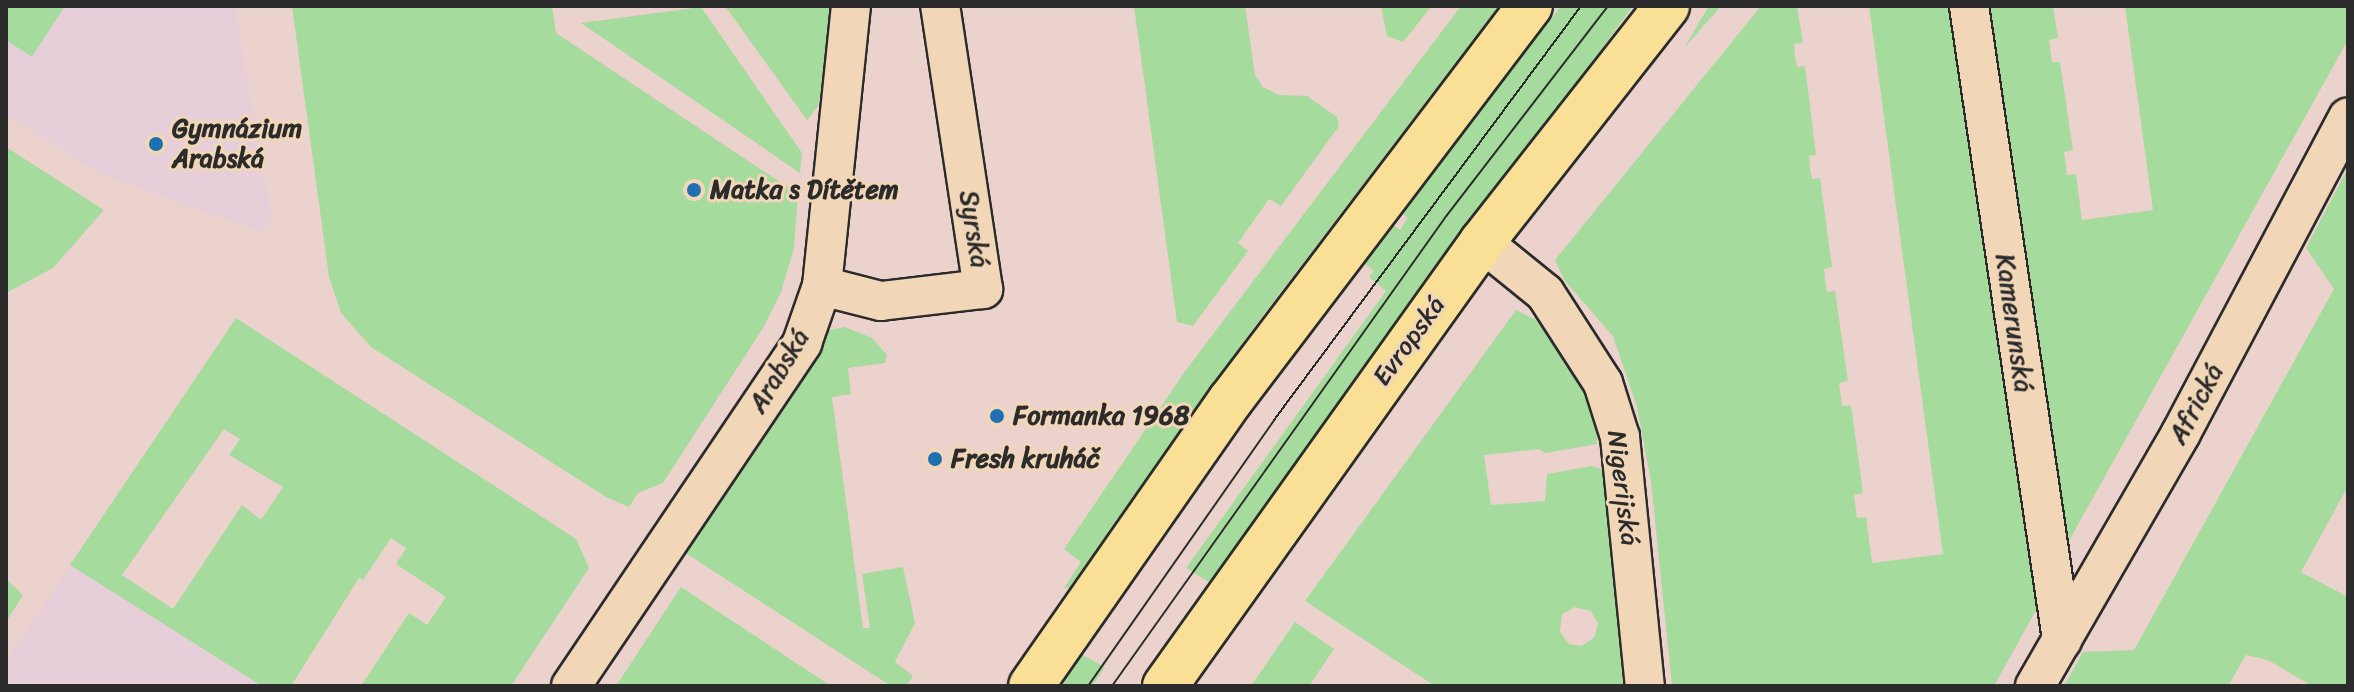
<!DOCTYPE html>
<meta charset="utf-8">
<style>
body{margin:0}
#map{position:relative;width:2354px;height:692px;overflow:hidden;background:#ebd2cc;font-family:Sriracha,sans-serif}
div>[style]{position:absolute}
.built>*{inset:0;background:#e7cfda}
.green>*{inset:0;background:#a6db9e}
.roads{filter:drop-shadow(2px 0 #2b2b2b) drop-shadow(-2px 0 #2b2b2b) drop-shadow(0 2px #2b2b2b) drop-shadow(0 -2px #2b2b2b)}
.minor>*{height:38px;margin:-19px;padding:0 19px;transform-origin:19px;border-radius:19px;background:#f1d7b8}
.primary>*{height:44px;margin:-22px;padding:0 22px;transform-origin:22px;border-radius:22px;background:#f9e096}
.tram>*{height:2px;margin:-1px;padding:0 1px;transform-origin:1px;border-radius:1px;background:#2b2b2b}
.dots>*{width:22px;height:22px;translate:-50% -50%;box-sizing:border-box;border:4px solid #f1d7b8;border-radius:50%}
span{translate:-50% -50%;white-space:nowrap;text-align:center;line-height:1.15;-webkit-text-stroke:6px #f1d7b8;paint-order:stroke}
.poi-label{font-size:26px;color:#2b2b2b;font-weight:700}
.left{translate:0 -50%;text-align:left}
.street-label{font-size:26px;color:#2b2b2b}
.frame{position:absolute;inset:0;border:8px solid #2b2b2b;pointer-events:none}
</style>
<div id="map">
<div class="built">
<div style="clip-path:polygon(6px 6px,235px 6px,272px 217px,263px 232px,100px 174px,6px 114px)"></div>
<div style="clip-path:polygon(70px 565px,262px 686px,6px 686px,6px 662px)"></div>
</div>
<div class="green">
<div style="clip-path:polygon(6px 6px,65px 6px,32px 57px,6px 40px)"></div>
<div style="clip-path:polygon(292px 6px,552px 6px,556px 33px,798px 194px,794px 248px,781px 292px,763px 328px,663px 483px,638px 493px,629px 507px,606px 497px,371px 347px,341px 313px,329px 277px)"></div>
<div style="clip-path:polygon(725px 6px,836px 6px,818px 106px,807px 120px)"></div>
<div style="clip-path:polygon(1134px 6px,1245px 6px,1255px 75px,1263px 87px,1279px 95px,1307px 96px,1337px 117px,1339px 126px,1281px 206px,1269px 199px,1238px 243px,1248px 251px,1193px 326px,1177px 322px)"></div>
<div style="clip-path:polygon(1381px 6px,1432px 6px,1403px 42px,1387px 36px)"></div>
<div style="clip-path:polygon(1461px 6px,1499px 6px,1255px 326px,1069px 588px,1064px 588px,1081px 562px,1064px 549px,1186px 370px)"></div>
<div style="clip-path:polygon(1561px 6px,1633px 6px,1209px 582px,1186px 568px,1386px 291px,1369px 277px,1374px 271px,1360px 260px,1390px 223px,1400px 230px,1408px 218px,1400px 212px)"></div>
<div style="clip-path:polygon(1709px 6px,1721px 6px,1684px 48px,1704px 14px)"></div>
<div style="clip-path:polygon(1761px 6px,1797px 6px,1803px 43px,1794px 44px,1795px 56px,1797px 67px,1805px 66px,1816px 155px,1809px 156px,1810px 168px,1812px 179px,1820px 178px,1832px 267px,1824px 269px,1825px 280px,1827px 292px,1835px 291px,1848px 381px,1839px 383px,1842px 406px,1851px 405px,1863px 493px,1854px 495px,1857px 518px,1866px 517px,1872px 563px,1943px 554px,1869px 6px,1959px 6px,2040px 603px,1994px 686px,1672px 686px,1651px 481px,1637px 407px,1613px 336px,1565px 281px,1555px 260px)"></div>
<div style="clip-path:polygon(1982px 6px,2053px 6px,2058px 38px,2049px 40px,2052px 62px,2060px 62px,2073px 150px,2064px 152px,2067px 175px,2076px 174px,2082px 220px,2153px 210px,2125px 6px,2348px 6px,2348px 40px,2070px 539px,2064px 536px)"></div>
<div style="clip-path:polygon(701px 7px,802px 153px,800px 173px,581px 23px)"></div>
<div style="clip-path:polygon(6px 147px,104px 210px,53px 268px,6px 293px)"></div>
<div style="clip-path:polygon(2348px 168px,2348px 486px,2301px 572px,2348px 597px,2348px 686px,2312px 686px,2268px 660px,2246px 655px,2228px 686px,2064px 686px,2083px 652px,2134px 650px,2334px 289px,2306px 248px)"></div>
<div style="clip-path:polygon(evenodd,1516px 310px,1536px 320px,1580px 380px,1596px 418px,1597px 444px,1545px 453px,1539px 449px,1484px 455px,1491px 505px,1545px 501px,1547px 474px,1592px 466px,1601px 469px,1607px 478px,1627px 686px,1435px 686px,1305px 601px,1516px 310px,1575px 607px,1591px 611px,1598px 624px,1594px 638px,1581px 646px,1569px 644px,1560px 632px,1562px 614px,1575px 607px)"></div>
<div style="clip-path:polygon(evenodd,236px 318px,576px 539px,589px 568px,511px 686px,361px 686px,409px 613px,427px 625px,446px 597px,396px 564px,406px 548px,391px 538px,363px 580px,359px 578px,291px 686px,262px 686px,70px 565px,236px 318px,224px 429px,240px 439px,229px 455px,283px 487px,261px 520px,242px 505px,173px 609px,122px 575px,224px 429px)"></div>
<div style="clip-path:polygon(845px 327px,872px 338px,887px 355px,885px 363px,848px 368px,851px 394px,832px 397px,863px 628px,870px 628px,862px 574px,903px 567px,915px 623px,895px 662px,913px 676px,906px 686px,891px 686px,684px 552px,826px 331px)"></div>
<div style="clip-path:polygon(6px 579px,23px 595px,6px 622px)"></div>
<div style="clip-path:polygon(681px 587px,831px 686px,616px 686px)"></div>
<div style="clip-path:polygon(1295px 622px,1334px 649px,1309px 686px,1251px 686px)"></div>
<div style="clip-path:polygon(1081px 654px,1105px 667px,1092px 686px,1062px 686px)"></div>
</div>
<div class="roads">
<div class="minor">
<div style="left:1969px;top:6px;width:641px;rotate:81.65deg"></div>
<div style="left:1482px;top:242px;width:81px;rotate:39deg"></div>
<div style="left:1545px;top:293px;width:107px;rotate:57.2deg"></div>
<div style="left:1603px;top:383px;width:57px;rotate:72.5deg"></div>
<div style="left:1620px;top:437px;width:250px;rotate:84.3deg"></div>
<div style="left:822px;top:286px;width:61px;rotate:14.3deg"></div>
<div style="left:881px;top:301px;width:103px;rotate:-6.7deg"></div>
<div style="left:983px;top:289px;width:286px;rotate:-98.6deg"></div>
<div style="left:571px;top:686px;width:414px;rotate:-56deg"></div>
<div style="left:802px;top:343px;width:60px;rotate:-70.7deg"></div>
<div style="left:822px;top:286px;width:281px;rotate:-84.1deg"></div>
<div style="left:2035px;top:686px;width:292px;rotate:-60deg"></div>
<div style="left:2181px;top:433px;width:357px;rotate:-62.1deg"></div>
</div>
<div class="primary">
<div style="left:1031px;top:686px;width:348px;rotate:-55.1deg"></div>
<div style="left:1230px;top:401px;width:496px;rotate:-52.8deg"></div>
<div style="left:1165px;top:686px;width:546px;rotate:-54.47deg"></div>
<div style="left:1482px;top:242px;width:300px;rotate:-51.9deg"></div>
</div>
</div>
<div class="tram">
<div style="left:1088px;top:686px;width:325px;rotate:-55deg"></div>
<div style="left:1274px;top:420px;width:515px;rotate:-53.44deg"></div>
<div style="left:1112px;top:686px;width:578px;rotate:-54.58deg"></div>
<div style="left:1447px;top:215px;width:264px;rotate:-52.4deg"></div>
</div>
<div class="dots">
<div style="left:156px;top:144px;background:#1f6fb2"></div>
<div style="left:694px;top:190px;background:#1f6fb2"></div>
<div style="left:997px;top:416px;background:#1f6fb2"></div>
<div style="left:935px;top:459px;background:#1f6fb2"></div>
</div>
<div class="poi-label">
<span class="left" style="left:172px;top:144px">Gymnázium<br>Arabská</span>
<span class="left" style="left:710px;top:190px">Matka s Dítětem</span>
<span class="left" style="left:1013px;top:416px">Formanka 1968</span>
<span class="left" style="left:951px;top:459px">Fresh kruháč</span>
</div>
<div class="street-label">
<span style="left:974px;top:229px;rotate:81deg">Syrská</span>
<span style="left:2014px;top:323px;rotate:82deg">Kamerunská</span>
<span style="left:1409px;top:341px;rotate:-54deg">Evropská</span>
<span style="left:779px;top:371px;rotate:-59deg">Arabská</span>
<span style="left:2196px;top:404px;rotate:-62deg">Africká</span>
<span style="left:1623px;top:488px;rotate:83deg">Nigerijská</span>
</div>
<div class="frame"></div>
</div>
